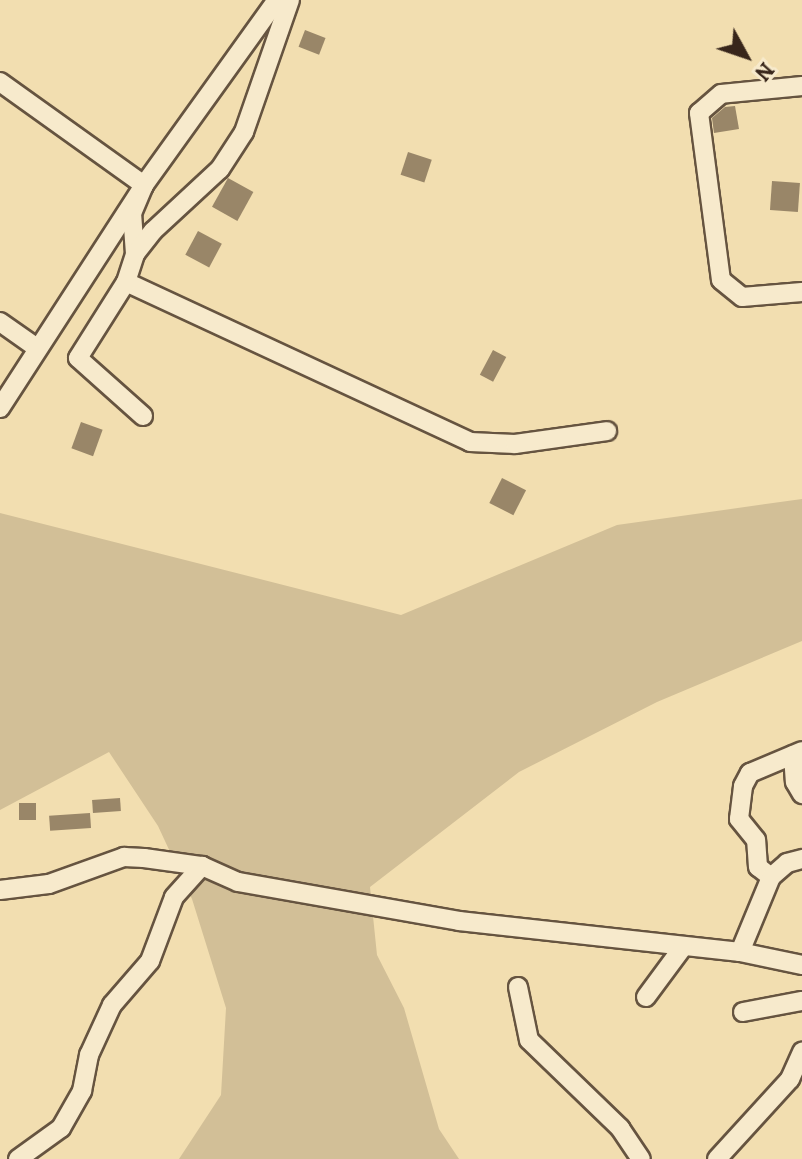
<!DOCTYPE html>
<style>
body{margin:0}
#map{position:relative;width:802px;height:1159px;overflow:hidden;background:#f2deb0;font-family:Alegreya,serif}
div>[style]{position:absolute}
.green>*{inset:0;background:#d2bf97}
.building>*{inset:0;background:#998668;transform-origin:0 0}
.roads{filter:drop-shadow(2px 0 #665440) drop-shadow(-2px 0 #665440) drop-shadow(0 2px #665440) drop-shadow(0 -2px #665440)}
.minor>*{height:18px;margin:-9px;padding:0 9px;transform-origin:9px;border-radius:9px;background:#f7eacc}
span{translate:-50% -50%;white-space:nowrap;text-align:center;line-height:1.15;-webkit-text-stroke:7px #f7eacc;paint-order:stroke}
.north{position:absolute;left:706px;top:16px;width:80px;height:80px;-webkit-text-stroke:6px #f7eacc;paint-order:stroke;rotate:130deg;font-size:22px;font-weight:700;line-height:32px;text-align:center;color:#38261b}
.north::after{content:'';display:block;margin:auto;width:28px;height:36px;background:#38261b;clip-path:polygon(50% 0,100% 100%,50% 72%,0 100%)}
</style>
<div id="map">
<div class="green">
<div style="clip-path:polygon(802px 499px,802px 641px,657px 702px,519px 772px,370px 887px,377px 955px,404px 1008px,439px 1129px,459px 1159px,179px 1159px,221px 1095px,226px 1008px,192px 899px,158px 826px,109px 752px,0 810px,0 513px,401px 615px,617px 525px)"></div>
</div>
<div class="building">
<div style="left:305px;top:30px;width:22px;height:18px;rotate:21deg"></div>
<div style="clip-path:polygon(735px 106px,739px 129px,714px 133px,712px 118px,725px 107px)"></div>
<div style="left:408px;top:152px;width:25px;height:24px;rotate:18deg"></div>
<div style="left:228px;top:178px;width:29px;height:33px;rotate:29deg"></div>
<div style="left:772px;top:181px;width:28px;height:29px;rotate:4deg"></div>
<div style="left:198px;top:231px;width:27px;height:27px;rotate:28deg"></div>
<div style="left:493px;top:350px;width:15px;height:28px;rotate:28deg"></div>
<div style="left:81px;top:422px;width:23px;height:28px;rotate:20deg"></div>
<div style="left:502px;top:478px;width:27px;height:28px;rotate:27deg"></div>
<div style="left:120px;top:798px;width:13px;height:28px;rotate:86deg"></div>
<div style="left:19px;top:803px;width:17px;height:17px"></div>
<div style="left:90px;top:813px;width:15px;height:41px;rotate:86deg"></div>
</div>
<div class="roads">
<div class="minor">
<div style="left:0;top:82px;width:177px;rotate:35.6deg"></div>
<div style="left:144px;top:185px;width:30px;rotate:113deg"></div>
<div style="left:132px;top:213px;width:41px;rotate:85.8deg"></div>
<div style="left:802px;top:86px;width:81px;rotate:174.4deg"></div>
<div style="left:721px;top:94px;width:29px;rotate:139deg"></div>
<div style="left:699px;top:113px;width:168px;rotate:82.5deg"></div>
<div style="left:721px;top:280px;width:27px;rotate:39deg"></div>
<div style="left:742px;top:297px;width:60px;rotate:-4.8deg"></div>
<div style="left:126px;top:282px;width:379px;rotate:24.9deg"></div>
<div style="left:470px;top:442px;width:45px;rotate:2.5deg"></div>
<div style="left:515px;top:444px;width:93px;rotate:-8deg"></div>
<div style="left:0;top:322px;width:45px;rotate:35.1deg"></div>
<div style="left:0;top:408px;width:265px;rotate:-57.1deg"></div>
<div style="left:144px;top:185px;width:228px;rotate:-54.3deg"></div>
<div style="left:143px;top:416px;width:87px;rotate:-138.3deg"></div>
<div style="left:78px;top:358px;width:90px;rotate:-57.7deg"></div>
<div style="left:126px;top:282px;width:29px;rotate:-72deg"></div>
<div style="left:135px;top:254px;width:29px;rotate:-52deg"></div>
<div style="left:153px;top:231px;width:91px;rotate:-42.8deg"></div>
<div style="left:220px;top:169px;width:44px;rotate:-57deg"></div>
<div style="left:244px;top:132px;width:140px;rotate:-70.8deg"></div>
<div style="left:793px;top:755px;width:27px;rotate:86deg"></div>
<div style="left:795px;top:782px;width:14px;rotate:60deg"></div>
<div style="left:771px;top:877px;width:16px;rotate:-142deg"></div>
<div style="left:758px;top:867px;width:27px;rotate:-94deg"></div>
<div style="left:756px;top:840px;width:27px;rotate:-129deg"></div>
<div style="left:739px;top:819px;width:33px;rotate:-83deg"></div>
<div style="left:743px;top:786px;width:15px;rotate:-62deg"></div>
<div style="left:750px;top:773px;width:56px;rotate:-22.9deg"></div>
<div style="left:0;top:890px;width:49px;rotate:-7deg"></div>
<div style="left:49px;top:884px;width:80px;rotate:-19.8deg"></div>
<div style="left:124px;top:857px;width:20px;rotate:3deg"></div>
<div style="left:144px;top:858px;width:59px;rotate:7.9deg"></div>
<div style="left:202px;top:866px;width:39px;rotate:24deg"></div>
<div style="left:238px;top:882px;width:224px;rotate:10deg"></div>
<div style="left:459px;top:921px;width:283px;rotate:6.3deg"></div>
<div style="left:740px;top:952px;width:63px;rotate:11.8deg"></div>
<div style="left:740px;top:952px;width:81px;rotate:-67.5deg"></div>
<div style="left:771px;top:877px;width:21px;rotate:-41deg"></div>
<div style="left:787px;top:863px;width:16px;rotate:-15deg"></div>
<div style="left:518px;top:987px;width:54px;rotate:78.3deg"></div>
<div style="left:529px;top:1040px;width:127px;rotate:44deg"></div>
<div style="left:620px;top:1128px;width:37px;rotate:56deg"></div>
<div style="left:646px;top:997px;width:62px;rotate:-53.5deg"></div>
<div style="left:743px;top:1012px;width:60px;rotate:-10.6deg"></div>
<div style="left:18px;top:1159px;width:53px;rotate:-35.8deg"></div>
<div style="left:61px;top:1128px;width:43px;rotate:-60.4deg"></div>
<div style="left:82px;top:1091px;width:37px;rotate:-79deg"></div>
<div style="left:89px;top:1055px;width:55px;rotate:-65.3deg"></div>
<div style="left:112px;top:1005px;width:58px;rotate:-49.2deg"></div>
<div style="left:150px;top:961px;width:68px;rotate:-69.4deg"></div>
<div style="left:174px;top:897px;width:42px;rotate:-47.9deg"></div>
<div style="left:717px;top:1159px;width:108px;rotate:-47.6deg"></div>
<div style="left:790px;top:1079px;width:30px;rotate:-66deg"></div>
</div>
</div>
<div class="north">N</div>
</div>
